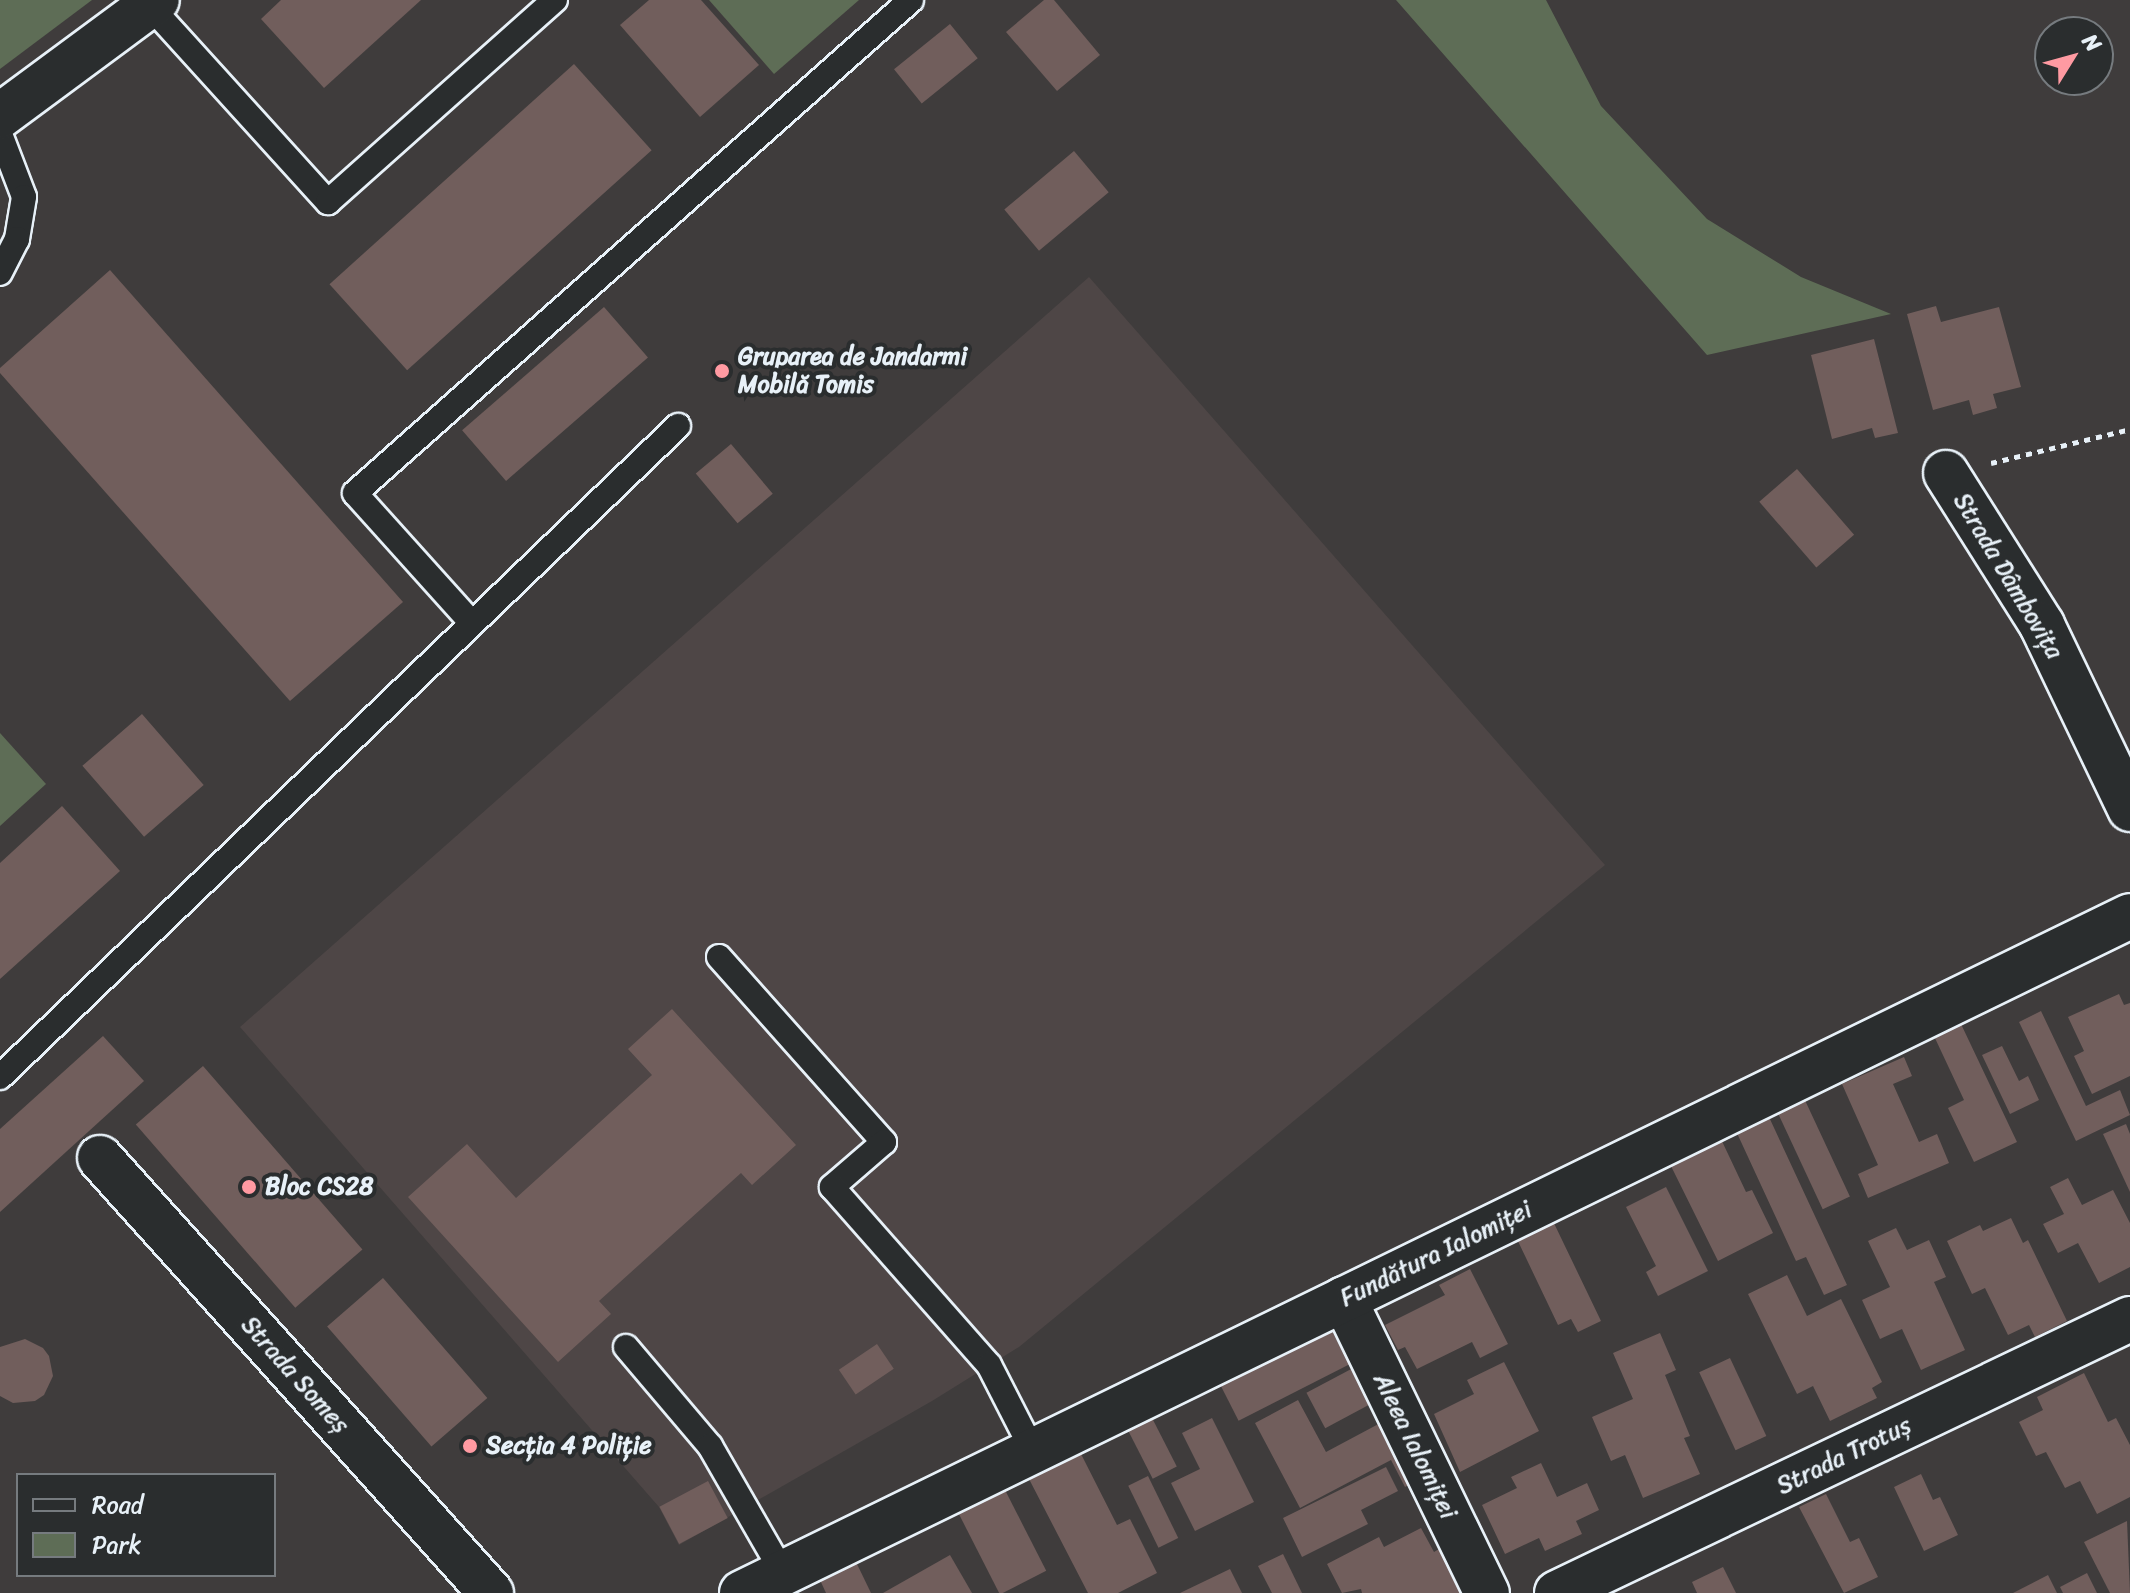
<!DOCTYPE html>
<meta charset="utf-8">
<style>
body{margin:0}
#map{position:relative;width:2130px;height:1593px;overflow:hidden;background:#3f3c3c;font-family:Sriracha,sans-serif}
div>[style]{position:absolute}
.built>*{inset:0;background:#4e4646}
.green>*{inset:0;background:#5e6d56}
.building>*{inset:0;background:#715e5c;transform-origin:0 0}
.path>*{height:5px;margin-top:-2.5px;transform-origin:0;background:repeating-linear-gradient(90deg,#e8f1f8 0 6px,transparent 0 12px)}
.roads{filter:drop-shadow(2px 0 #e8f1f8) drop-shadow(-2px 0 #e8f1f8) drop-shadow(0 2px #e8f1f8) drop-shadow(0 -2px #e8f1f8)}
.service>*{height:24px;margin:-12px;padding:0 12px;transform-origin:12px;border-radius:12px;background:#2a2d2e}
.minor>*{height:44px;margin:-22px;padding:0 22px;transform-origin:22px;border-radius:22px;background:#2a2d2e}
.dots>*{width:22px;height:22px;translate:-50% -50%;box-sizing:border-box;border:4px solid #2a2d2e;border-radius:50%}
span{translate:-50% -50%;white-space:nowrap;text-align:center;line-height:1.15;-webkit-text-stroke:8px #2a2d2e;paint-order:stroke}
.poi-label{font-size:24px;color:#e8f1f8;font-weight:700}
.left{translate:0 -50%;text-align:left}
.street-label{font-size:24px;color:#e8f1f8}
.legend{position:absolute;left:16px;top:1473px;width:260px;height:104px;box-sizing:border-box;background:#2a2d2e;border:2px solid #767b7f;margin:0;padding:10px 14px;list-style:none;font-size:24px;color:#e8f1f8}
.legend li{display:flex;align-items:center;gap:16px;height:40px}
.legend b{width:40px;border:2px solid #767b7f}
.north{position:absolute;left:2034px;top:16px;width:80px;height:80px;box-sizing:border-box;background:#2a2d2e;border:2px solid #767b7f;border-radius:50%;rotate:53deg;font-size:22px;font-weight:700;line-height:32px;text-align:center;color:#e8f1f8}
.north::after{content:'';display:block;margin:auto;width:28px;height:36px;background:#ff9aa2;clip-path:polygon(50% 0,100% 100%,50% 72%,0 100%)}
</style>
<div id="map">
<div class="built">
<div style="clip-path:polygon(1089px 277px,1605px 865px,1019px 1347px,932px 1401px,679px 1545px,659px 1507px,240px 1027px)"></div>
</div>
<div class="green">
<div style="clip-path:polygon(0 0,92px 0,0 69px)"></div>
<div style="clip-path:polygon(709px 0,859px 0,774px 74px)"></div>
<div style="clip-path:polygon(1396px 0,1546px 0,1601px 106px,1707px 219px,1801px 277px,1891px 314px,1707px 355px)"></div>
<div style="clip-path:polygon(0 733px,46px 784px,0 826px)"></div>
</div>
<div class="building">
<div style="clip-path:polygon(281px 0,421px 0,324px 88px,261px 19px)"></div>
<div style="clip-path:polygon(649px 0,701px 0,759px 65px,700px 117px,620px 25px)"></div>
<div style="clip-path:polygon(1044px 0,1054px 0,1100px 55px,1057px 91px,1006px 32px)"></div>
<div style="left:950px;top:24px;width:44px;height:72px;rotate:51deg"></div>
<div style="left:574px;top:64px;width:116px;height:329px;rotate:48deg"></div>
<div style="left:1074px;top:151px;width:54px;height:91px;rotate:50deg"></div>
<div style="clip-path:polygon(110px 270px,403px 602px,290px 701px,0 373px,0 368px)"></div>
<div style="clip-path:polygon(1936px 306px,1941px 322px,1999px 307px,2021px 387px,1993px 394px,1997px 408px,1973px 415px,1969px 400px,1933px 410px,1907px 314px)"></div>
<div style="left:604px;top:307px;width:67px;height:188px;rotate:49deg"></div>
<div style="clip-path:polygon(1874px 339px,1898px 433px,1875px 438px,1872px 428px,1832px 439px,1811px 355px)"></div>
<div style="left:731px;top:444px;width:65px;height:46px;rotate:50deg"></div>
<div style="left:1797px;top:469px;width:87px;height:50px;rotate:49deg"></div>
<div style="left:142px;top:714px;width:94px;height:79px;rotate:49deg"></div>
<div style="clip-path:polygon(62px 806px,120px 871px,0 979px,0 863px)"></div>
<div style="clip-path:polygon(2119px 994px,2124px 1005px,2130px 1003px,2130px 1076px,2092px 1094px,2074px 1056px,2084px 1051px,2068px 1017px)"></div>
<div style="clip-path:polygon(672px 1009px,796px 1145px,752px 1185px,741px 1173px,599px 1301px,611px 1314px,558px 1362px,408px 1197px,467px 1144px,516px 1198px,652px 1075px,628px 1049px)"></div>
<div style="clip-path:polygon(2041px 1011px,2086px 1106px,2120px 1090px,2130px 1115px,2076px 1141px,2019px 1022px)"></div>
<div style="clip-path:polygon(1961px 1024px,2017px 1142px,1974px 1162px,1948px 1108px,1964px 1100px,1934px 1036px)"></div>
<div style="clip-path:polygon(103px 1036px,144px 1081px,0 1212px,0 1129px)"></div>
<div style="clip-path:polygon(2002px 1046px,2019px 1081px,2028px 1076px,2039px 1100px,2010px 1114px,1982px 1055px)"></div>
<div style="clip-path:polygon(1904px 1057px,1912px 1076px,1893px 1084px,1919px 1142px,1937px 1134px,1949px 1163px,1868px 1198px,1858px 1174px,1878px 1165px,1842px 1084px)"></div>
<div style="left:203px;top:1066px;width:243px;height:89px;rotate:49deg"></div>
<div style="left:1803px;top:1096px;width:111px;height:30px;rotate:65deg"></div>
<div style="clip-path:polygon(1769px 1117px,1847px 1285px,1824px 1295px,1806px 1257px,1796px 1261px,1736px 1131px)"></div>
<div style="clip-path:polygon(2126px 1124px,2130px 1134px,2130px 1192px,2103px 1134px)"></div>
<div style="clip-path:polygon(1720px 1137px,1746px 1192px,1752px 1190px,1773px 1233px,1718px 1261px,1669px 1162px)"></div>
<div style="clip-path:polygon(2068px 1178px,2082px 1205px,2113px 1190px,2130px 1223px,2130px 1267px,2099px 1283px,2078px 1243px,2058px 1253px,2043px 1224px,2064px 1214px,2050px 1187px)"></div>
<div style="clip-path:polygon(1666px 1187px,1708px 1271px,1658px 1296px,1646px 1272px,1656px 1266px,1626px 1207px)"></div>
<div style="clip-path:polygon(1551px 1217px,1601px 1321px,1578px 1332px,1571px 1319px,1558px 1325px,1515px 1235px)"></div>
<div style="clip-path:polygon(2011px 1218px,2023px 1243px,2028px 1240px,2067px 1321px,2035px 1337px,2029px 1325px,2008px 1335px,1985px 1288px,1972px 1294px,1947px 1241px,1980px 1225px,1983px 1231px)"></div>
<div style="clip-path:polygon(1896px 1228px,1907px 1250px,1929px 1240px,1946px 1277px,1934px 1282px,1965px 1350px,1921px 1370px,1902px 1329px,1880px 1339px,1862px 1300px,1890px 1287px,1868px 1241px)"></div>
<div style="clip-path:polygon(1470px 1269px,1508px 1344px,1480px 1358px,1472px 1342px,1417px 1369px,1405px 1347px,1398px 1350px,1385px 1325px,1445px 1295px,1439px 1285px)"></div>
<div style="clip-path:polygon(1787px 1275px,1807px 1316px,1841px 1299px,1882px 1382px,1872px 1388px,1877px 1398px,1830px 1421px,1813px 1386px,1797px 1394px,1748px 1294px)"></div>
<div style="left:383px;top:1278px;width:159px;height:74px;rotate:49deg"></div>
<div style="left:1330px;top:1327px;width:42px;height:124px;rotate:63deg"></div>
<div style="clip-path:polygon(1660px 1333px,1676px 1370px,1665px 1375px,1690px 1436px,1684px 1438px,1700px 1474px,1643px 1498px,1625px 1455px,1611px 1461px,1592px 1417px,1633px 1399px,1613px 1353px)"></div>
<div style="clip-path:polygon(25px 1339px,43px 1348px,49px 1356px,53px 1376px,44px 1395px,35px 1401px,13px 1403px,0 1396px,0 1347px)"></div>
<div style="left:877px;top:1344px;width:30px;height:46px;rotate:56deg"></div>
<div style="left:1730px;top:1358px;width:86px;height:34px;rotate:65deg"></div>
<div style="clip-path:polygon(1504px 1362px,1539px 1431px,1460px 1472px,1434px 1414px,1474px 1394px,1467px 1380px)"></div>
<div style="left:1355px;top:1367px;width:40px;height:55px;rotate:62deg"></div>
<div style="clip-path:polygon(2084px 1373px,2108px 1422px,2116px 1418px,2130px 1445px,2130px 1497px,2097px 1514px,2080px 1481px,2065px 1488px,2046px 1452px,2036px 1456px,2019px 1422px,2043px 1410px,2037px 1397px)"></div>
<div style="clip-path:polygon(1298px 1400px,1326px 1452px,1386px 1420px,1417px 1480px,1405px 1487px,1391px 1460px,1300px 1508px,1255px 1423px)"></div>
<div style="left:1150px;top:1414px;width:59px;height:27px;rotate:63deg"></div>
<div style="clip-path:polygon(1212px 1418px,1254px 1502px,1195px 1531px,1171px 1483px,1200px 1469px,1182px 1433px)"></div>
<div style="clip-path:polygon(1080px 1452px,1117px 1525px,1130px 1519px,1157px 1573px,1118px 1593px,1088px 1593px,1029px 1479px)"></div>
<div style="clip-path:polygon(1541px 1463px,1557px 1497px,1587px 1483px,1599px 1510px,1576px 1521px,1582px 1534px,1545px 1551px,1539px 1538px,1505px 1554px,1482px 1505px,1517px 1488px,1511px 1477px)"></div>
<div style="clip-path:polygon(1386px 1467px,1398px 1491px,1361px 1510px,1368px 1524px,1302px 1557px,1283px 1518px)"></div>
<div style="clip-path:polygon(1921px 1474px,1933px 1500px,1940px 1497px,1958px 1535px,1924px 1551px,1894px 1487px)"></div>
<div style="left:1148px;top:1476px;width:69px;height:22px;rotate:64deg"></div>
<div style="left:708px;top:1481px;width:42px;height:55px;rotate:62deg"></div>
<div style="left:1004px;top:1488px;width:93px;height:52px;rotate:63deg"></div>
<div style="clip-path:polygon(1826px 1494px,1850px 1542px,1859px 1538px,1878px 1577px,1844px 1593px,1799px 1507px)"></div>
<div style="clip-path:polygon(2127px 1521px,2130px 1593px,2110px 1593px,2084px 1542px)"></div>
<div style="clip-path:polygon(1421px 1528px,1434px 1552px,1449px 1543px,1465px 1593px,1362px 1593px,1361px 1589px,1342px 1593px,1327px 1564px,1379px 1537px,1384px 1547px)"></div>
<div style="clip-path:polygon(1283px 1554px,1302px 1593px,1272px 1593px,1258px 1566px)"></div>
<div style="clip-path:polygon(950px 1555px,972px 1593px,883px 1593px)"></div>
<div style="clip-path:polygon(856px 1562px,871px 1593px,826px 1593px,820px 1580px)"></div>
<div style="clip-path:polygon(1723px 1567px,1736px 1593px,1697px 1593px,1692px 1582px)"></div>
<div style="clip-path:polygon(1230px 1569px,1242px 1593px,1180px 1593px)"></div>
<div style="clip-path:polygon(2087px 1573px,2097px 1593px,2063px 1593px,2060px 1587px)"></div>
<div style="clip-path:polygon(2048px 1575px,2057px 1593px,2013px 1593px)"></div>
</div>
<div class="path">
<div style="left:1991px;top:463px;width:143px;rotate:-13.7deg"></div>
</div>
<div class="roads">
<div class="service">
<div style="left:150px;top:6px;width:265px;rotate:47.8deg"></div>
<div style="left:328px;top:202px;width:304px;rotate:-41.7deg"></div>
<div style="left:0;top:134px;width:67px;rotate:69.1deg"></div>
<div style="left:24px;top:197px;width:43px;rotate:99.5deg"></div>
<div style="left:17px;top:239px;width:38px;rotate:117deg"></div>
<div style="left:471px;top:622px;width:173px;rotate:-132deg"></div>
<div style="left:355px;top:493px;width:743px;rotate:-41.56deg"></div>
<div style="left:719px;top:957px;width:248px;rotate:48.3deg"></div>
<div style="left:884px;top:1142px;width:69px;rotate:139.1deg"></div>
<div style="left:832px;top:1187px;width:237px;rotate:48.6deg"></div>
<div style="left:989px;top:1365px;width:97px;rotate:62.9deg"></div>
<div style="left:0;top:1077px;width:940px;rotate:-43.84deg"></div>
<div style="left:626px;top:1347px;width:130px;rotate:49.7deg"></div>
<div style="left:710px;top:1446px;width:146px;rotate:60.1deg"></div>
</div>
<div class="minor">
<div style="left:0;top:116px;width:195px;rotate:-36.5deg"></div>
<div style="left:1946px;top:473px;width:180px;rotate:57.7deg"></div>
<div style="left:2042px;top:625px;width:204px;rotate:64.4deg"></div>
<div style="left:100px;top:1158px;width:585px;rotate:48.05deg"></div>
<div style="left:1344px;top:1299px;width:327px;rotate:64.1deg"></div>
<div style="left:742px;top:1593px;width:1544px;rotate:-26deg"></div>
<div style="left:1557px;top:1593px;width:635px;rotate:-25.56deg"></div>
</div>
</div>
<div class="dots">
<div style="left:722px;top:371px;background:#ff9aa2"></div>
<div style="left:249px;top:1187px;background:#ff9aa2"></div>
<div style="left:470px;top:1446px;background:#ff9aa2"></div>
</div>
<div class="poi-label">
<span class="left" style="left:738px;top:371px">Gruparea de Jandarmi<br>Mobilă Tomis</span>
<span class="left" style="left:265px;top:1187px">Bloc CS28</span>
<span class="left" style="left:486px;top:1446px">Secția 4 Poliție</span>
</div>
<div class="street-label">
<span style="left:2008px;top:576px;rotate:59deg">Strada Dâmbovița</span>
<span style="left:1436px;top:1254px;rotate:-26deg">Fundătura Ialomiței</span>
<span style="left:295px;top:1375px;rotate:48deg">Strada Someș</span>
<span style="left:1415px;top:1446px;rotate:64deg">Aleea Ialomiței</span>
<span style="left:1844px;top:1456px;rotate:-26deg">Strada Trotuș</span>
</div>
<ul class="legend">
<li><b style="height:10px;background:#2a2d2e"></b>Road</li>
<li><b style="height:22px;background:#5e6d56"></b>Park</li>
</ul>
<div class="north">N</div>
</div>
